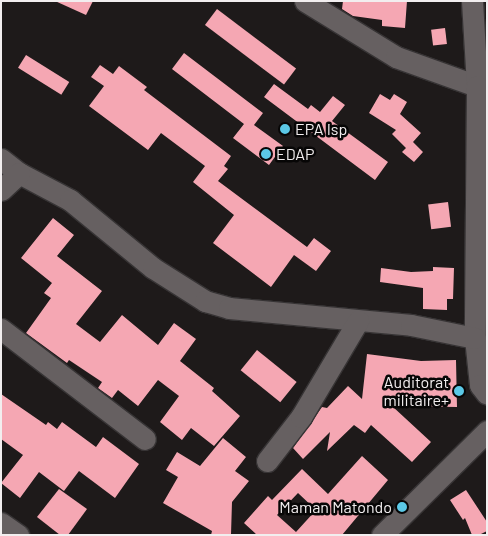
<!DOCTYPE html>
<style>
body{margin:0}
#map{position:relative;width:488px;height:536px;overflow:hidden;background:#1e1a1a;font-family:Barlow,sans-serif}
div>[style]{position:absolute}
.building>*{inset:0;background:#f5a7b3;transform-origin:0 0}
.roads{filter:drop-shadow(1px 0 #373435) drop-shadow(-1px 0 #373435) drop-shadow(0 1px #373435) drop-shadow(0 -1px #373435)}
.minor>*{height:21px;margin:-10.5px;padding:0 10.5px;transform-origin:10.5px;border-radius:10.5px;background:#666061}
.dots>*{width:14px;height:14px;translate:-50% -50%;box-sizing:border-box;border:2px solid #070606;border-radius:50%}
span{translate:-50% -50%;white-space:nowrap;text-align:center;line-height:1.15;-webkit-text-stroke:5px #070606;paint-order:stroke}
.poi-label{font-size:16px;color:#f2eeef}
.left{translate:0 -50%;text-align:left}
.right{translate:-100% -50%;text-align:right}
.frame{position:absolute;inset:0;border:2px solid #f2eeef;pointer-events:none}
</style>
<div id="map">
<div class="building">
<div style="clip-path:polygon(55px 1px,93px 1px,86px 15px)"></div>
<div style="clip-path:polygon(343px 1px,407px 1px,405px 28px,382px 26px,382px 20px,353px 16px,342px 9px)"></div>
<div style="left:217px;top:9px;width:99px;height:20px;rotate:37deg"></div>
<div style="left:445px;top:28px;width:16px;height:14px;rotate:83deg"></div>
<div style="clip-path:polygon(184px 53px,263px 113px,254px 125px,283px 146px,269px 165px,233px 138px,244px 124px,172px 69px)"></div>
<div style="left:26px;top:55px;width:51px;height:15px;rotate:32deg"></div>
<div style="clip-path:polygon(100px 65px,113px 74px,119px 66px,147px 87px,144px 90px,231px 156px,224px 166px,228px 169px,218px 181px,307px 247px,314px 238px,331px 251px,316px 271px,294px 255px,271px 287px,213px 243px,234px 215px,193px 182px,205px 166px,161px 133px,148px 150px,89px 106px,104px 86px,91px 77px)"></div>
<div style="clip-path:polygon(274px 84px,308px 109px,311px 105px,320px 112px,333px 96px,345px 105px,332px 121px,388px 162px,375px 180px,264px 97px)"></div>
<div style="clip-path:polygon(380px 94px,390px 100px,394px 94px,407px 102px,400px 114px,421px 133px,413px 142px,423px 152px,414px 162px,402px 152px,406px 148px,392px 134px,396px 130px,369px 113px)"></div>
<div style="left:448px;top:202px;width:25px;height:20px;rotate:83deg"></div>
<div style="clip-path:polygon(53px 218px,74px 235px,57px 256px,102px 291px,76px 324px,100px 342px,122px 315px,158px 345px,174px 323px,196px 339px,180px 361px,214px 388px,212px 391px,240px 416px,214px 446px,191px 428px,182px 440px,160px 422px,179px 396px,158px 380px,138px 406px,118px 390px,112px 398px,98px 388px,102px 382px,69px 360px,67px 363px,26px 333px,51px 298px,44px 293px,52px 283px,21px 258px)"></div>
<div style="clip-path:polygon(433px 267px,454px 268px,453px 299px,447px 299px,447px 310px,423px 309px,423px 288px,380px 282px,381px 268px,411px 272px,433px 271px)"></div>
<div style="left:257px;top:350px;width:51px;height:26px;rotate:39deg"></div>
<div style="clip-path:polygon(367px 354px,421px 361px,456px 360px,457px 407px,392px 406px,431px 442px,412px 462px,371px 425px,365px 433px,354px 425px,327px 451px,330px 432px,303px 459px,293px 448px,322px 407px,327px 408px,348px 386px,362px 399px)"></div>
<div style="clip-path:polygon(1px 394px,46px 425px,48px 422px,57px 429px,62px 422px,96px 447px,103px 437px,139px 464px,115px 498px,79px 471px,64px 491px,39px 472px,20px 498px,1px 483px,23px 455px,1px 439px)"></div>
<div style="clip-path:polygon(223px 438px,246px 457px,235px 471px,249px 481px,232px 502px,231px 535px,211px 535px,212px 531px,163px 503px,178px 477px,166px 470px,177px 452px,200px 466px)"></div>
<div style="clip-path:polygon(evenodd,362px 456px,388px 480px,342px 535px,257px 535px,244px 523px,268px 496px,272px 500px,302px 469px,328px 494px,362px 456px,298px 493px,316px 510px,296px 532px,277px 515px,298px 493px)"></div>
<div style="clip-path:polygon(59px 489px,87px 509px,68px 535px,60px 535px,37px 517px)"></div>
<div style="clip-path:polygon(466px 490px,487px 522px,487px 531px,479px 535px,472px 535px,465px 518px,463px 520px,450px 500px)"></div>
</div>
<div class="roads">
<div class="minor">
<div style="left:305px;top:1px;width:107px;rotate:31.6deg"></div>
<div style="left:396px;top:57px;width:86px;rotate:19.7deg"></div>
<div style="left:472px;top:1px;width:85px;rotate:86.6deg"></div>
<div style="left:477px;top:86px;width:252px;rotate:90.5deg"></div>
<div style="left:475px;top:338px;width:47px;rotate:83.9deg"></div>
<div style="left:480px;top:385px;width:11px;rotate:52deg"></div>
<div style="left:1px;top:159px;width:23px;rotate:38deg"></div>
<div style="left:19px;top:173px;width:58px;rotate:27.9deg"></div>
<div style="left:70px;top:200px;width:107px;rotate:39.3deg"></div>
<div style="left:153px;top:268px;width:62px;rotate:32.4deg"></div>
<div style="left:205px;top:301px;width:25px;rotate:16deg"></div>
<div style="left:229px;top:308px;width:183px;rotate:5.3deg"></div>
<div style="left:411px;top:325px;width:65px;rotate:11.5deg"></div>
<div style="left:1px;top:190px;width:25px;rotate:-43deg"></div>
<div style="left:1px;top:329px;width:181px;rotate:37.4deg"></div>
<div style="left:267px;top:461px;width:56px;rotate:-52.3deg"></div>
<div style="left:301px;top:417px;width:112px;rotate:-59.3deg"></div>
<div style="left:1px;top:523px;width:21px;rotate:35deg"></div>
<div style="left:382px;top:535px;width:148px;rotate:-44.7deg"></div>
</div>
</div>
<div class="dots">
<div style="left:285px;top:129px;background:#5bc8e6"></div>
<div style="left:266px;top:154px;background:#5bc8e6"></div>
<div style="left:459px;top:391px;background:#5bc8e6"></div>
<div style="left:402px;top:507px;background:#5bc8e6"></div>
</div>
<div class="poi-label">
<span class="left" style="left:295px;top:129px">EPA Isp</span>
<span class="left" style="left:276px;top:154px">EDAP</span>
<span class="right" style="left:449px;top:391px">Auditorat<br>militaire+</span>
<span class="right" style="left:392px;top:507px">Maman Matondo</span>
</div>
<div class="frame"></div>
</div>
